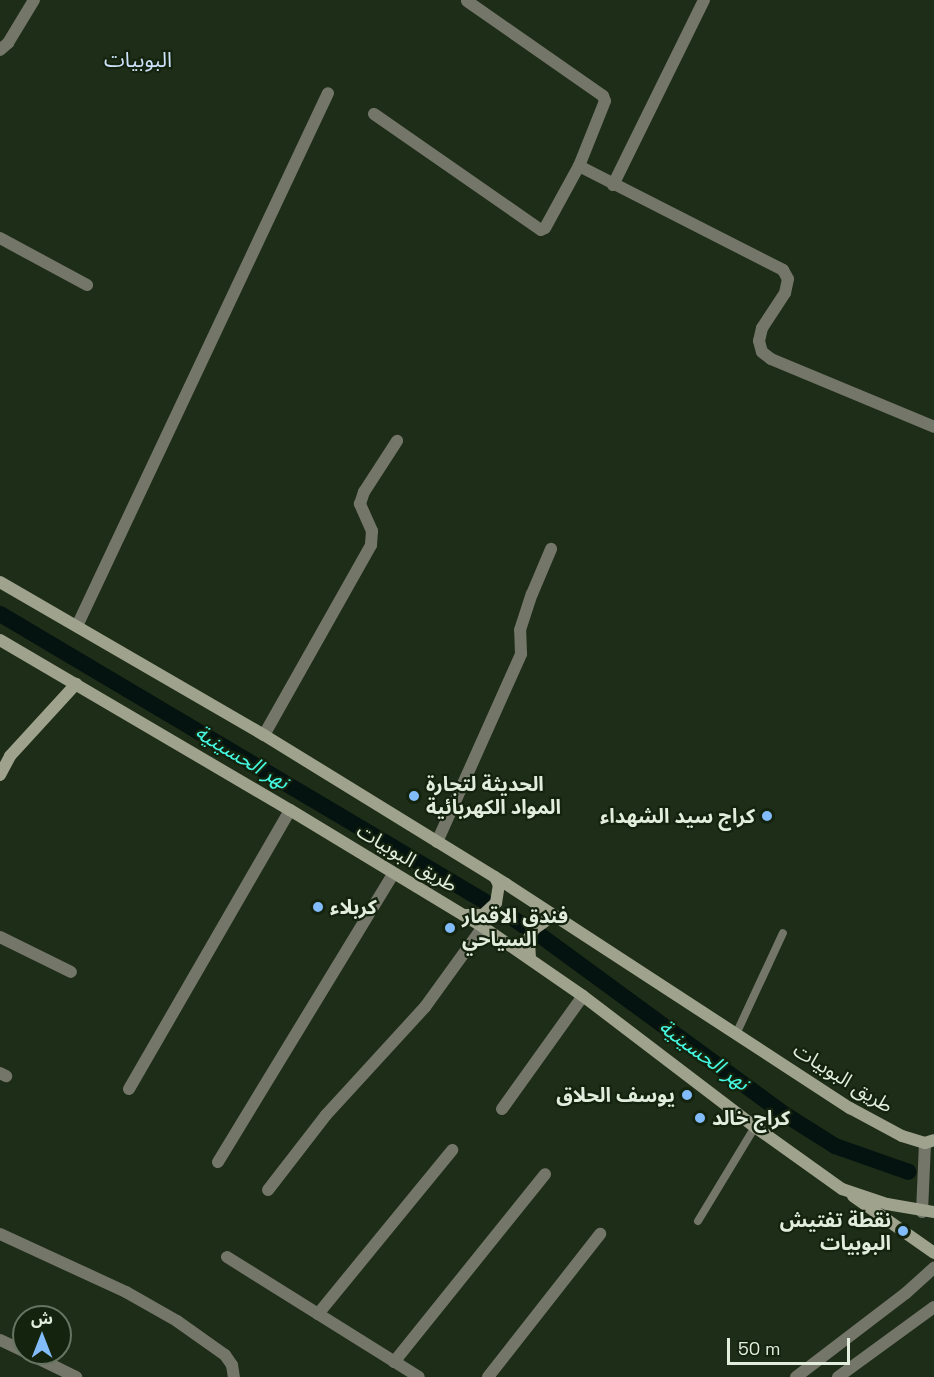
<!DOCTYPE html>
<meta charset="utf-8">
<style>
body{margin:0}
#map{position:relative;width:934px;height:1377px;overflow:hidden;background:#1e2d17;font-family:"Space Grotesk","Noto Sans Arabic",sans-serif}
div>[style]{position:absolute}
.canal>*{height:16px;margin:-8px;padding:0 8px;transform-origin:8px;border-radius:8px;background:#041210}
.lane>*{height:8px;margin:-4px;padding:0 4px;transform-origin:4px;border-radius:4px;background:#747669}
.street>*{height:12px;margin:-6px;padding:0 6px;transform-origin:6px;border-radius:6px;background:#747669}
.secondary>*{height:12px;margin:-6px;padding:0 6px;transform-origin:6px;border-radius:6px;background:#9fa28d}
.dots>*{width:16px;height:16px;translate:-50% -50%;box-sizing:border-box;border:3px solid #14230d;border-radius:50%}
span{translate:-50% -50%;white-space:nowrap;text-align:center;line-height:1.15;-webkit-text-stroke:4.5px #14230d;paint-order:stroke}
.poi-label{font-size:20px;color:#e2edde;font-weight:700}
.left{translate:0 -50%;text-align:left}
.right{translate:-100% -50%;text-align:right}
.street-label{font-size:20px;color:#e2edde}
.neighbourhood-label{font-size:21px;color:#cde2fa}
.water-label{font-size:21px;color:#46f9e3;font-style:italic}
.north{position:absolute;left:12px;top:1305px;width:60px;height:60px;box-sizing:border-box;background:#14230d;border:2px solid #667461;border-radius:50%;rotate:0deg;font-size:16px;font-weight:700;line-height:24px;text-align:center;color:#e2edde}
.north::after{content:'';display:block;margin:auto;width:21px;height:27px;background:#83bcfb;clip-path:polygon(50% 0,100% 100%,50% 72%,0 100%)}
.scale{position:absolute;left:727px;top:1338px;width:123px;height:27px;box-sizing:border-box;border:3px solid #e2edde;border-top:0;padding-left:8px;font-size:18px;line-height:21px;white-space:nowrap;color:#e2edde;-webkit-text-stroke:4px #14230d;paint-order:stroke}
</style>
<div id="map">
<div class="canal">
<div style="left:0;top:614px;width:563px;rotate:30.67deg"></div>
<div style="left:514px;top:919px;width:12px;rotate:35deg"></div>
<div style="left:541px;top:936px;width:303px;rotate:36.2deg"></div>
<div style="left:786px;top:1115px;width:58px;rotate:32.3deg"></div>
<div style="left:835px;top:1146px;width:78px;rotate:19.4deg"></div>
</div>
<div class="lane">
<div style="left:737px;top:1032px;width:109px;rotate:-65.1deg"></div>
<div style="left:698px;top:1221px;width:110px;rotate:-58.8deg"></div>
</div>
<div class="street">
<div style="left:467px;top:1px;width:166px;rotate:34.9deg"></div>
<div style="left:603px;top:96px;width:5px;rotate:68deg"></div>
<div style="left:605px;top:101px;width:70px;rotate:111.8deg"></div>
<div style="left:579px;top:166px;width:229px;rotate:27deg"></div>
<div style="left:783px;top:270px;width:10px;rotate:61deg"></div>
<div style="left:788px;top:279px;width:14px;rotate:102deg"></div>
<div style="left:785px;top:293px;width:42px;rotate:123.3deg"></div>
<div style="left:762px;top:328px;width:13px;rotate:103deg"></div>
<div style="left:759px;top:341px;width:11px;rotate:75deg"></div>
<div style="left:762px;top:352px;width:11px;rotate:38deg"></div>
<div style="left:771px;top:359px;width:177px;rotate:22.6deg"></div>
<div style="left:0;top:50px;width:11px;rotate:-41deg"></div>
<div style="left:8px;top:43px;width:50px;rotate:-58.8deg"></div>
<div style="left:374px;top:114px;width:203px;rotate:34.8deg"></div>
<div style="left:541px;top:230px;width:4px;rotate:-27deg"></div>
<div style="left:545px;top:228px;width:71px;rotate:-61.3deg"></div>
<div style="left:613px;top:185px;width:206px;rotate:-63.8deg"></div>
<div style="left:0;top:238px;width:99px;rotate:28.4deg"></div>
<div style="left:77px;top:626px;width:589px;rotate:-64.78deg"></div>
<div style="left:264px;top:735px;width:218px;rotate:-60.6deg"></div>
<div style="left:371px;top:545px;width:14px;rotate:-86deg"></div>
<div style="left:372px;top:531px;width:30px;rotate:-114deg"></div>
<div style="left:360px;top:504px;width:13px;rotate:-72deg"></div>
<div style="left:364px;top:492px;width:61px;rotate:-57.1deg"></div>
<div style="left:437px;top:842px;width:206px;rotate:-65.9deg"></div>
<div style="left:521px;top:654px;width:24px;rotate:-92deg"></div>
<div style="left:520px;top:630px;width:38px;rotate:-72deg"></div>
<div style="left:532px;top:594px;width:49px;rotate:-67.1deg"></div>
<div style="left:0;top:937px;width:79px;rotate:26.2deg"></div>
<div style="left:0;top:1073px;width:7px;rotate:27deg"></div>
<div style="left:129px;top:1089px;width:322px;rotate:-60deg"></div>
<div style="left:502px;top:1109px;width:139px;rotate:-54.4deg"></div>
<div style="left:218px;top:1162px;width:337px;rotate:-58.7deg"></div>
<div style="left:268px;top:1190px;width:95px;rotate:-52.3deg"></div>
<div style="left:326px;top:1115px;width:147px;rotate:-47.5deg"></div>
<div style="left:425px;top:1007px;width:99px;rotate:-54.1deg"></div>
<div style="left:922px;top:1212px;width:69px;rotate:-87.5deg"></div>
<div style="left:0;top:1234px;width:139px;rotate:24.7deg"></div>
<div style="left:126px;top:1292px;width:59px;rotate:29.6deg"></div>
<div style="left:177px;top:1321px;width:59px;rotate:35.3deg"></div>
<div style="left:225px;top:1355px;width:12px;rotate:55deg"></div>
<div style="left:232px;top:1365px;width:12px;rotate:81deg"></div>
<div style="left:227px;top:1257px;width:226px;rotate:32deg"></div>
<div style="left:318px;top:1314px;width:212px;rotate:-50.7deg"></div>
<div style="left:0;top:1340px;width:26px;rotate:25deg"></div>
<div style="left:27px;top:1353px;width:55px;rotate:26.1deg"></div>
<div style="left:394px;top:1362px;width:241px;rotate:-51.2deg"></div>
<div style="left:488px;top:1377px;width:182px;rotate:-51.9deg"></div>
<div style="left:796px;top:1377px;width:138px;rotate:-37.4deg"></div>
<div style="left:906px;top:1293px;width:38px;rotate:-42deg"></div>
<div style="left:838px;top:1377px;width:119px;rotate:-36.1deg"></div>
</div>
<div class="secondary">
<div style="left:0;top:582px;width:305px;rotate:30.1deg"></div>
<div style="left:264px;top:735px;width:284px;rotate:31.6deg"></div>
<div style="left:506px;top:884px;width:411px;rotate:33.1deg"></div>
<div style="left:850px;top:1108px;width:59px;rotate:28.3deg"></div>
<div style="left:902px;top:1136px;width:24px;rotate:17deg"></div>
<div style="left:925px;top:1143px;width:9px;rotate:-18deg"></div>
<div style="left:0;top:640px;width:336px;rotate:30.4deg"></div>
<div style="left:290px;top:810px;width:226px;rotate:31.2deg"></div>
<div style="left:483px;top:927px;width:121px;rotate:34.6deg"></div>
<div style="left:583px;top:996px;width:216px;rotate:37.3deg"></div>
<div style="left:755px;top:1127px;width:107px;rotate:35.5deg"></div>
<div style="left:842px;top:1189px;width:47px;rotate:18.4deg"></div>
<div style="left:887px;top:1204px;width:48px;rotate:9.7deg"></div>
<div style="left:0;top:775px;width:21px;rotate:-62deg"></div>
<div style="left:10px;top:756px;width:98px;rotate:-47.5deg"></div>
<div style="left:466px;top:915px;width:17px"></div>
<div style="left:483px;top:915px;width:18px;rotate:-43deg"></div>
<div style="left:496px;top:903px;width:18px;rotate:-81deg"></div>
<div style="left:499px;top:885px;width:9px;rotate:-117deg"></div>
<div style="left:530px;top:959px;width:21px;rotate:-93deg"></div>
<div style="left:529px;top:938px;width:10px;rotate:-61deg"></div>
<div style="left:534px;top:929px;width:19px;rotate:-35deg"></div>
<div style="left:550px;top:918px;width:10px"></div>
<div style="left:853px;top:1196px;width:99px;rotate:35.1deg"></div>
</div>
<div class="dots">
<div style="left:414px;top:796px;background:#83bcfb"></div>
<div style="left:767px;top:816px;background:#83bcfb"></div>
<div style="left:318px;top:907px;background:#83bcfb"></div>
<div style="left:450px;top:928px;background:#83bcfb"></div>
<div style="left:687px;top:1095px;background:#83bcfb"></div>
<div style="left:700px;top:1118px;background:#83bcfb"></div>
<div style="left:903px;top:1231px;background:#83bcfb"></div>
</div>
<div class="poi-label">
<span class="left" style="left:426px;top:796px">الحديثة لتجارة<br>المواد الكهربائية</span>
<span class="right" style="left:755px;top:816px">كراج سيد الشهداء</span>
<span class="left" style="left:330px;top:907px">كربلاء</span>
<span class="left" style="left:462px;top:928px">فندق الاقمار<br>السياحي</span>
<span class="right" style="left:675px;top:1095px">يوسف الحلاق</span>
<span class="left" style="left:712px;top:1118px">كراج خالد</span>
<span class="right" style="left:891px;top:1232px">نقطة تفتيش<br>البوبيات</span>
</div>
<div class="street-label">
<span style="left:407px;top:858px;rotate:31deg">طريق البوبيات</span>
<span style="left:843px;top:1078px;rotate:32deg">طريق البوبيات</span>
</div>
<div class="neighbourhood-label">
<span style="left:138px;top:60px">البوبيات</span>
</div>
<div class="water-label">
<span style="left:242px;top:757px;rotate:31deg">نهر الحسينية</span>
<span style="left:704px;top:1055px;rotate:36deg">نهر الحسينية</span>
</div>
<div class="north">ش</div>
<div class="scale">50 m</div>
</div>
